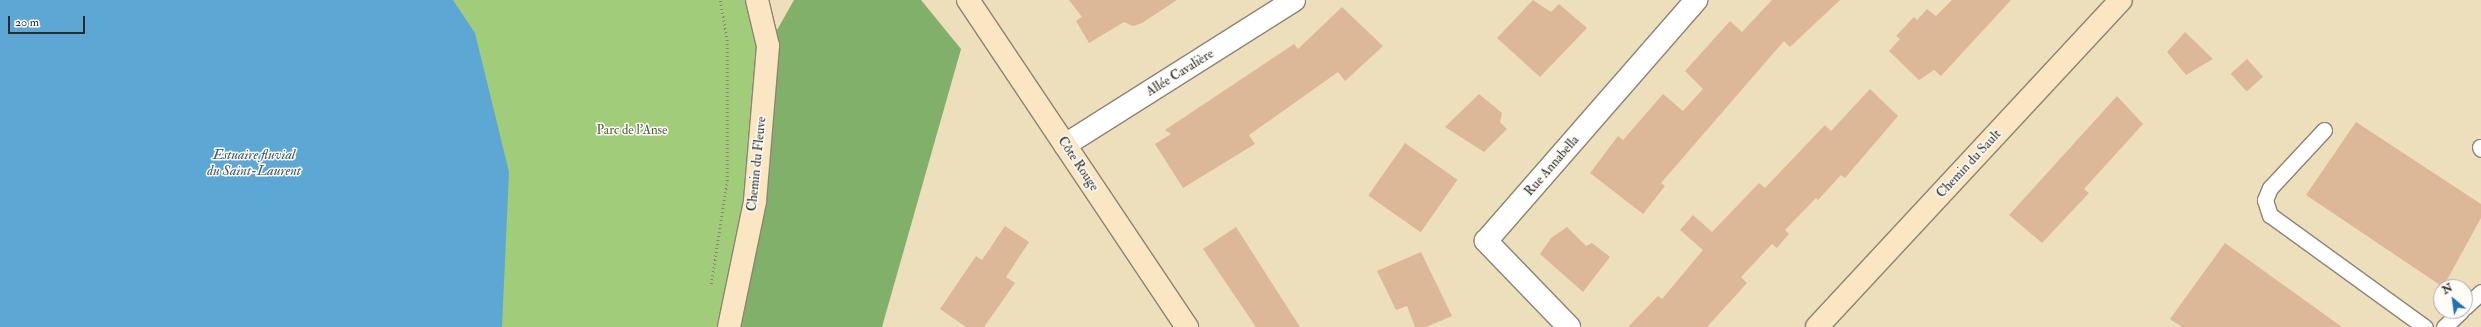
<!DOCTYPE html>
<meta charset="utf-8">
<style>
body{margin:0}
#map{position:relative;width:2481px;height:327px;overflow:hidden;background:#eddebc;font-family:"IM FELL Double Pica",serif}
div>[style]{position:absolute}
.green>*{inset:0;background:#a1cd7a}
.forest>*{inset:0;background:#80b06a}
.water>*{inset:0;background:#5da7d5}
.building>*{inset:0;background:#ddb898;transform-origin:0 0}
.path>*{height:2.5px;margin-top:-1.25px;transform-origin:0;background:repeating-linear-gradient(90deg,#8c8474 0 1px,transparent 0 4px)}
.roads{filter:drop-shadow(1px 0 #8c8474) drop-shadow(-1px 0 #8c8474) drop-shadow(0 1px #8c8474) drop-shadow(0 -1px #8c8474)}
.lane>*{height:15px;margin:-7.5px;padding:0 7.5px;transform-origin:7.5px;border-radius:7.5px;background:#fff}
.street>*{height:22px;margin:-11px;padding:0 11px;transform-origin:11px;border-radius:11px;background:#fff}
.secondary>*{height:22px;margin:-11px;padding:0 11px;transform-origin:11px;border-radius:11px;background:#fbe6c4}
span{translate:-50% -50%;white-space:nowrap;text-align:center;line-height:1.15;-webkit-text-stroke:3px #fdfcf7;paint-order:stroke}
.street-label{font-size:13px;color:#2b2b2b}
.park-label{font-size:13px;color:#4e5c43}
.water-label{font-size:14px;color:#3f5d6f;font-style:italic}
.north{position:absolute;left:2433px;top:279px;width:40px;height:40px;box-sizing:border-box;background:#fdfcf7;border:1px solid #a9a8a5;border-radius:50%;rotate:331deg;font-size:11px;font-weight:700;line-height:16px;text-align:center;color:#2b2b2b}
.north::after{content:'';display:block;margin:auto;width:14px;height:18px;background:#1f6fb2;clip-path:polygon(50% 0,100% 100%,50% 72%,0 100%)}
.scale{position:absolute;left:8px;top:16px;width:77px;height:18px;box-sizing:border-box;border:2px solid #2b2b2b;border-top:0;padding-left:5px;font-size:12px;line-height:14px;white-space:nowrap;color:#2b2b2b;-webkit-text-stroke:3px #fdfcf7;paint-order:stroke}
</style>
<div id="map">
<div class="green">
<div style="clip-path:polygon(0 0,756px 0,768px 46px,729px 327px,0 327px)"></div>
</div>
<div class="forest">
<div style="clip-path:polygon(794px 0,921px 0,961px 49px,882px 327px,729px 327px,768px 46px)"></div>
</div>
<div class="water">
<div style="clip-path:polygon(0 0,453px 0,475px 33px,509px 172px,502px 327px,0 327px)"></div>
</div>
<div class="building">
<div style="clip-path:polygon(1069px 0,1177px 0,1142px 23px,1133px 26px,1124px 22px,1089px 43px,1076px 21px,1082px 17px)"></div>
<div style="clip-path:polygon(1533px 0,1551px 12px,1559px 4px,1587px 28px,1540px 77px,1497px 38px)"></div>
<div style="clip-path:polygon(1772px 0,1840px 0,1790px 47px,1784px 41px,1661px 183px,1665px 186px,1643px 214px,1590px 173px,1618px 136px,1623px 140px,1663px 94px,1683px 111px,1703px 89px,1685px 71px,1730px 21px,1742px 32px)"></div>
<div style="clip-path:polygon(1952px 0,2011px 0,1941px 76px,1934px 70px,1919px 80px,1889px 51px,1900px 39px,1896px 36px,1914px 17px,1917px 20px,1927px 9px,1936px 16px)"></div>
<div style="clip-path:polygon(1342px 7px,1383px 46px,1345px 81px,1338px 72px,1249px 135px,1255px 144px,1183px 188px,1155px 144px,1171px 134px,1165px 130px,1294px 44px,1298px 49px)"></div>
<div style="clip-path:polygon(2185px 32px,2213px 59px,2186px 75px,2167px 52px)"></div>
<div style="left:2247px;top:59px;width:24px;height:22px;rotate:48deg"></div>
<div style="clip-path:polygon(1870px 89px,1898px 116px,1845px 178px,1841px 175px,1818px 200px,1816px 198px,1785px 230px,1789px 234px,1777px 248px,1772px 244px,1741px 277px,1747px 283px,1707px 327px,1628px 327px,1658px 296px,1662px 299px,1703px 250px,1680px 230px,1693px 215px,1712px 232px,1759px 183px,1765px 188px,1825px 125px,1831px 131px)"></div>
<div style="clip-path:polygon(1479px 94px,1502px 113px,1500px 122px,1507px 129px,1484px 152px,1445px 127px)"></div>
<div style="clip-path:polygon(2117px 96px,2143px 124px,2084px 189px,2089px 193px,2042px 243px,2009px 215px)"></div>
<div style="clip-path:polygon(2356px 122px,2481px 204px,2481px 218px,2443px 287px,2306px 195px)"></div>
<div style="left:1405px;top:143px;width:64px;height:64px;rotate:35deg"></div>
<div style="clip-path:polygon(1005px 226px,1029px 242px,1006px 277px,1015px 283px,984px 327px,966px 327px,940px 309px,976px 256px,982px 260px)"></div>
<div style="clip-path:polygon(1236px 227px,1300px 327px,1256px 327px,1203px 249px)"></div>
<div style="clip-path:polygon(1567px 227px,1586px 246px,1592px 243px,1610px 257px,1583px 292px,1540px 254px,1551px 238px)"></div>
<div style="clip-path:polygon(2225px 243px,2342px 327px,2182px 327px,2170px 319px)"></div>
<div style="clip-path:polygon(1421px 252px,1452px 316px,1426px 327px,1415px 327px,1407px 306px,1396px 310px,1377px 271px)"></div>
</div>
<div class="path">
<div style="left:711px;top:284px;width:104px;rotate:-81.2deg"></div>
<div style="left:727px;top:181px;width:140px;rotate:-90deg"></div>
<div style="left:727px;top:41px;width:42px;rotate:-99.7deg"></div>
</div>
<div class="roads">
<div class="lane">
<div style="left:2324px;top:130px;width:79px;rotate:133deg"></div>
<div style="left:2270px;top:188px;width:13px;rotate:113deg"></div>
<div style="left:2265px;top:200px;width:16px;rotate:72deg"></div>
<div style="left:2270px;top:215px;width:191px;rotate:35.9deg"></div>
<div style="left:2480px;top:147px;width:2px;rotate:63deg"></div>
<div style="left:2465px;top:307px;width:22px;rotate:-43deg"></div>
<div style="left:2444px;top:327px;width:23px;rotate:-43deg"></div>
</div>
<div class="street">
<div style="left:1065px;top:145px;width:271px;rotate:-32.3deg"></div>
<div style="left:1569px;top:327px;width:120px;rotate:-134deg"></div>
<div style="left:1486px;top:241px;width:320px;rotate:-48.9deg"></div>
</div>
<div class="secondary">
<div style="left:968px;top:0;width:394px;rotate:56.2deg"></div>
<div style="left:729px;top:327px;width:129px;rotate:-78.3deg"></div>
<div style="left:755px;top:201px;width:156px;rotate:-85.2deg"></div>
<div style="left:768px;top:46px;width:47px;rotate:-103.4deg"></div>
<div style="left:1817px;top:327px;width:446px;rotate:-47.1deg"></div>
</div>
</div>
<div class="street-label">
<span style="left:1180px;top:73px;rotate:-32deg">Allée Cavalière</span>
<span style="left:757px;top:164px;rotate:-84deg">Chemin du Fleuve</span>
<span style="left:1078px;top:164px;rotate:56deg">Côte Rouge</span>
<span style="left:1969px;top:164px;rotate:-47deg">Chemin du Sault</span>
<span style="left:1552px;top:166px;rotate:-49deg">Rue Annabella</span>
</div>
<div class="park-label">
<span style="left:632px;top:130px">Parc de l'Anse</span>
</div>
<div class="water-label">
<span style="left:254px;top:163px">Estuaire fluvial<br>du Saint-Laurent</span>
</div>
<div class="north">N</div>
<div class="scale">20 m</div>
</div>
